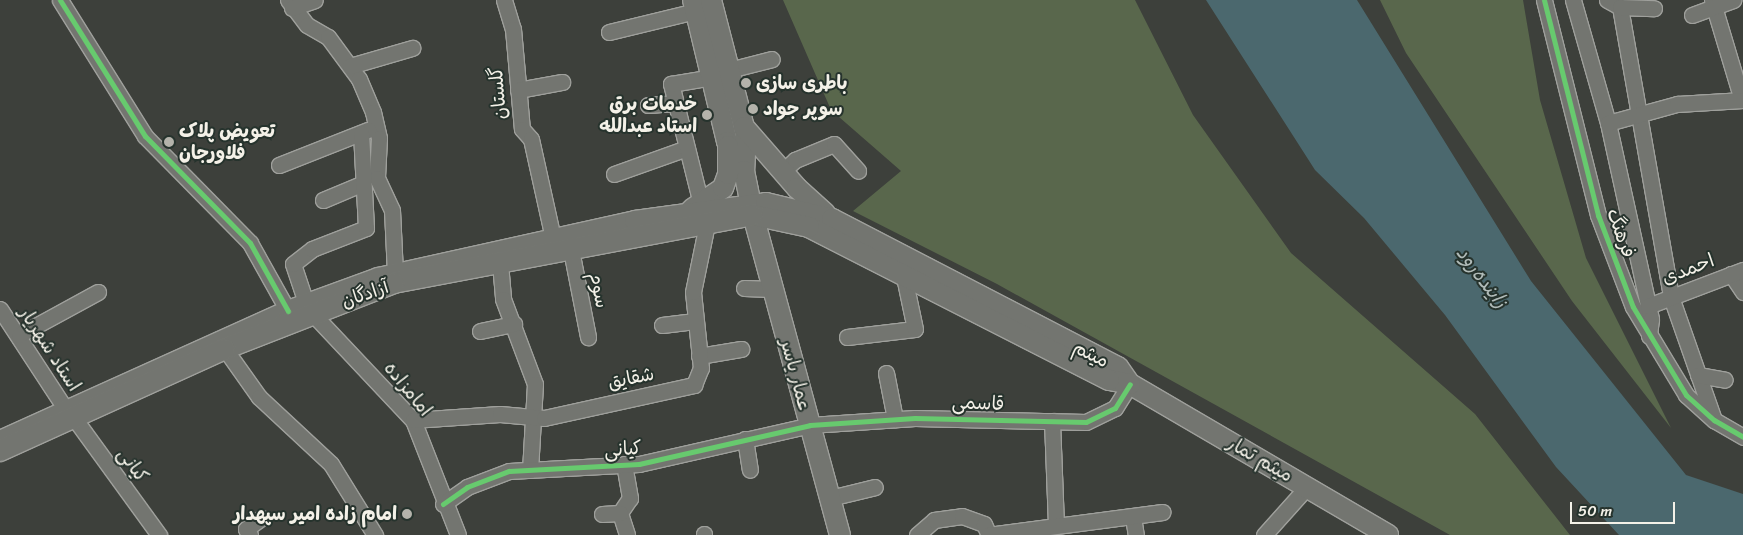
<!DOCTYPE html>
<meta charset="utf-8">
<style>
body{margin:0}
#map{position:relative;width:1743px;height:535px;overflow:hidden;background:#3d403b;font-family:Sriracha,"Playpen Sans Arabic",sans-serif}
div>[style]{position:absolute}
.green>*{inset:0;background:#59674c}
.water>*{inset:0;background:#4b686e}
.roads{filter:drop-shadow(1px 0 #9fa09c) drop-shadow(-1px 0 #9fa09c) drop-shadow(0 1px #9fa09c) drop-shadow(0 -1px #9fa09c)}
.minor>*{height:15px;margin:-7.5px;padding:0 7.5px;transform-origin:7.5px;border-radius:7.5px;background:#737570}
.major>*{height:20px;margin:-10px;padding:0 10px;transform-origin:10px;border-radius:10px;background:#737570}
.cycleway>*{height:5px;margin:-2.5px;padding:0 2.5px;transform-origin:2.5px;border-radius:2.5px;background:#67ca6e}
.dots>*{width:14px;height:14px;translate:-50% -50%;box-sizing:border-box;border:2px solid #26332d;border-radius:50%}
span{translate:-50% -50%;white-space:nowrap;text-align:center;line-height:1.15;-webkit-text-stroke:4px #26332d;paint-order:stroke}
.poi-label{font-size:19px;color:#f4f1e8;font-weight:700}
.left{translate:0 -50%;text-align:left}
.right{translate:-100% -50%;text-align:right}
.street-label{font-size:19px;color:#f4f1e8}
.water-label{font-size:20px;color:#b1bcb9;font-style:italic}
.scale{position:absolute;left:1570px;top:502px;width:105px;height:22px;box-sizing:border-box;border:2px solid #f4f1e8;border-top:0;padding-left:6px;font-size:15px;line-height:18px;white-space:nowrap;color:#f4f1e8;-webkit-text-stroke:4px #26332d;paint-order:stroke}
</style>
<div id="map">
<div class="green">
<div style="clip-path:polygon(783px 0,1135px 0,1193px 115px,1291px 253px,1475px 414px,1570px 535px,1450px 535px,997px 284px,853px 211px,901px 171px,831px 110px)"></div>
<div style="clip-path:polygon(1380px 0,1523px 0,1540px 100px,1586px 258px,1671px 428px,1572px 301px,1406px 53px)"></div>
</div>
<div class="water">
<div style="clip-path:polygon(1206px 0,1357px 0,1531px 281px,1686px 475px,1743px 494px,1743px 535px,1619px 535px,1556px 467px,1445px 315px,1364px 218px,1315px 170px)"></div>
</div>
<div class="roads">
<div class="minor">
<div style="left:60px;top:0;width:160px;rotate:58deg"></div>
<div style="left:145px;top:136px;width:150px;rotate:45.5deg"></div>
<div style="left:250px;top:243px;width:78px;rotate:60.8deg"></div>
<div style="left:288px;top:0;width:31px;rotate:53deg"></div>
<div style="left:307px;top:25px;width:24px;rotate:30deg"></div>
<div style="left:328px;top:37px;width:52px;rotate:53.6deg"></div>
<div style="left:359px;top:79px;width:36px;rotate:67deg"></div>
<div style="left:373px;top:112px;width:27px;rotate:77deg"></div>
<div style="left:379px;top:138px;width:40px;rotate:92.9deg"></div>
<div style="left:377px;top:178px;width:35px;rotate:65deg"></div>
<div style="left:392px;top:210px;width:64px;rotate:87.3deg"></div>
<div style="left:504px;top:0;width:30px;rotate:73deg"></div>
<div style="left:513px;top:29px;width:100px;rotate:84.9deg"></div>
<div style="left:522px;top:129px;width:13px;rotate:48deg"></div>
<div style="left:531px;top:139px;width:101px;rotate:77.5deg"></div>
<div style="left:1544px;top:0;width:222px;rotate:75.9deg"></div>
<div style="left:1598px;top:215px;width:98px;rotate:69.2deg"></div>
<div style="left:1633px;top:307px;width:103px;rotate:58.9deg"></div>
<div style="left:1686px;top:395px;width:38px;rotate:42deg"></div>
<div style="left:1714px;top:420px;width:34px;rotate:30deg"></div>
<div style="left:1573px;top:0;width:128px;rotate:74.1deg"></div>
<div style="left:1608px;top:123px;width:201px;rotate:77.6deg"></div>
<div style="left:1651px;top:319px;width:17px;rotate:97deg"></div>
<div style="left:1607px;top:0;width:15px;rotate:28deg"></div>
<div style="left:1620px;top:7px;width:294px;rotate:80deg"></div>
<div style="left:1671px;top:297px;width:127px;rotate:70.7deg"></div>
<div style="left:1712px;top:0;width:104px;rotate:73.3deg"></div>
<div style="left:1620px;top:7px;width:34px;rotate:2deg"></div>
<div style="left:292px;top:8px;width:24px;rotate:-19deg"></div>
<div style="left:1692px;top:15px;width:44px;rotate:-20.1deg"></div>
<div style="left:609px;top:32px;width:89px;rotate:-13.6deg"></div>
<div style="left:350px;top:66px;width:65px;rotate:-16.2deg"></div>
<div style="left:729px;top:70px;width:44px;rotate:-14.3deg"></div>
<div style="left:518px;top:90px;width:45px;rotate:-10.3deg"></div>
<div style="left:648px;top:105px;width:27px;rotate:-4deg"></div>
<div style="left:1608px;top:123px;width:72px;rotate:-15.4deg"></div>
<div style="left:1677px;top:104px;width:66px;rotate:-3.5deg"></div>
<div style="left:279px;top:165px;width:96px;rotate:-21.5deg"></div>
<div style="left:782px;top:172px;width:18px;rotate:-43deg"></div>
<div style="left:795px;top:160px;width:42px;rotate:-22.3deg"></div>
<div style="left:834px;top:144px;width:36px;rotate:48deg"></div>
<div style="left:614px;top:174px;width:77px;rotate:-19.6deg"></div>
<div style="left:323px;top:200px;width:41px;rotate:-22.8deg"></div>
<div style="left:701px;top:204px;width:124px;rotate:-104deg"></div>
<div style="left:671px;top:84px;width:43px;rotate:-9.5deg"></div>
<div style="left:571px;top:250px;width:89px;rotate:78.9deg"></div>
<div style="left:500px;top:263px;width:36px;rotate:85deg"></div>
<div style="left:503px;top:299px;width:91px;rotate:69.4deg"></div>
<div style="left:535px;top:384px;width:86px;rotate:93.3deg"></div>
<div style="left:1731px;top:274px;width:22px;rotate:56deg"></div>
<div style="left:744px;top:288px;width:29px;rotate:2deg"></div>
<div style="left:306px;top:303px;width:41px;rotate:-108.4deg"></div>
<div style="left:293px;top:264px;width:24px;rotate:-38deg"></div>
<div style="left:312px;top:249px;width:58px;rotate:-21.3deg"></div>
<div style="left:366px;top:228px;width:95px;rotate:-93deg"></div>
<div style="left:1648px;top:306px;width:102px;rotate:-20.8deg"></div>
<div style="left:0;top:309px;width:121px;rotate:56.8deg"></div>
<div style="left:312px;top:313px;width:147px;rotate:46.7deg"></div>
<div style="left:413px;top:420px;width:123px;rotate:68.6deg"></div>
<div style="left:662px;top:325px;width:33px;rotate:-7deg"></div>
<div style="left:480px;top:331px;width:35px;rotate:-12deg"></div>
<div style="left:19px;top:335px;width:90px;rotate:-28.6deg"></div>
<div style="left:847px;top:337px;width:68px;rotate:-6.7deg"></div>
<div style="left:915px;top:329px;width:58px;rotate:-101.9deg"></div>
<div style="left:225px;top:349px;width:59px;rotate:54.7deg"></div>
<div style="left:259px;top:397px;width:98px;rotate:42.9deg"></div>
<div style="left:331px;top:464px;width:84px;rotate:58.2deg"></div>
<div style="left:699px;top:356px;width:43px;rotate:-9.5deg"></div>
<div style="left:886px;top:373px;width:47px;rotate:78.9deg"></div>
<div style="left:1698px;top:375px;width:27px;rotate:10deg"></div>
<div style="left:74px;top:418px;width:145px;rotate:54deg"></div>
<div style="left:413px;top:420px;width:87px;rotate:-3.9deg"></div>
<div style="left:500px;top:414px;width:44px;rotate:5.2deg"></div>
<div style="left:544px;top:418px;width:154px;rotate:-12.4deg"></div>
<div style="left:694px;top:385px;width:18px;rotate:-68deg"></div>
<div style="left:701px;top:368px;width:76px;rotate:-96deg"></div>
<div style="left:693px;top:292px;width:69px;rotate:-78.4deg"></div>
<div style="left:1052px;top:421px;width:102px;rotate:87.8deg"></div>
<div style="left:745px;top:439px;width:31px;rotate:81deg"></div>
<div style="left:624px;top:464px;width:35px;rotate:80deg"></div>
<div style="left:630px;top:498px;width:18px;rotate:124deg"></div>
<div style="left:620px;top:513px;width:23px;rotate:72deg"></div>
<div style="left:830px;top:498px;width:46px;rotate:-13.7deg"></div>
<div style="left:443px;top:504px;width:29px;rotate:-35deg"></div>
<div style="left:467px;top:487px;width:45px;rotate:-20.9deg"></div>
<div style="left:509px;top:471px;width:130px;rotate:-3.1deg"></div>
<div style="left:639px;top:464px;width:175px;rotate:-12.8deg"></div>
<div style="left:810px;top:425px;width:105px;rotate:-3.8deg"></div>
<div style="left:915px;top:418px;width:171px;rotate:1.3deg"></div>
<div style="left:1086px;top:422px;width:32px;rotate:-26deg"></div>
<div style="left:1115px;top:408px;width:28px;rotate:-58deg"></div>
<div style="left:602px;top:514px;width:18px;rotate:-3deg"></div>
<div style="left:1133px;top:517px;width:18px;rotate:81deg"></div>
<div style="left:704px;top:534px;width:1px;rotate:90deg"></div>
<div style="left:250px;top:535px;width:7px;rotate:-124deg"></div>
<div style="left:246px;top:529px;width:19px;rotate:-36deg"></div>
<div style="left:917px;top:535px;width:23px;rotate:-41deg"></div>
<div style="left:934px;top:520px;width:28px;rotate:-8deg"></div>
<div style="left:962px;top:516px;width:23px;rotate:20deg"></div>
<div style="left:984px;top:524px;width:12px;rotate:66deg"></div>
<div style="left:988px;top:535px;width:176px;rotate:-7.5deg"></div>
<div style="left:1264px;top:535px;width:64px;rotate:-48.1deg"></div>
</div>
<div class="major">
<div style="left:693px;top:0;width:146px;rotate:76.5deg"></div>
<div style="left:727px;top:142px;width:34px;rotate:60deg"></div>
<div style="left:711px;top:0;width:139px;rotate:75.5deg"></div>
<div style="left:746px;top:135px;width:36px;rotate:93deg"></div>
<div style="left:744px;top:171px;width:45px;rotate:78.4deg"></div>
<div style="left:753px;top:215px;width:332px;rotate:74.8deg"></div>
<div style="left:744px;top:127px;width:81px;rotate:49deg"></div>
<div style="left:797px;top:188px;width:38px;rotate:42deg"></div>
<div style="left:692px;top:209px;width:37px;rotate:-34deg"></div>
<div style="left:723px;top:188px;width:15px;rotate:-70deg"></div>
<div style="left:728px;top:174px;width:28px;rotate:-90deg"></div>
<div style="left:1130px;top:384px;width:299px;rotate:30.3deg"></div>
<div style="left:0;top:441px;width:316px;rotate:-24.3deg"></div>
<div style="left:288px;top:311px;width:96px;rotate:-20.1deg"></div>
<div style="left:378px;top:278px;width:263px;rotate:-12.5deg"></div>
<div style="left:635px;top:221px;width:132px;rotate:-7.8deg"></div>
<div style="left:766px;top:203px;width:68px;rotate:13.6deg"></div>
<div style="left:832px;top:219px;width:322px;rotate:27.4deg"></div>
<div style="left:1118px;top:367px;width:21px;rotate:55deg"></div>
<div style="left:1130px;top:384px;width:21px;rotate:-169deg"></div>
<div style="left:1109px;top:380px;width:337px;rotate:-153deg"></div>
<div style="left:809px;top:227px;width:57px;rotate:-167.9deg"></div>
<div style="left:753px;top:215px;width:365px;rotate:169.3deg"></div>
<div style="left:394px;top:283px;width:181px;rotate:158.7deg"></div>
<div style="left:225px;top:349px;width:247px;rotate:155.6deg"></div>
</div>
</div>
<div class="cycleway">
<div style="left:60px;top:0;width:160px;rotate:58deg"></div>
<div style="left:145px;top:136px;width:150px;rotate:45.5deg"></div>
<div style="left:250px;top:243px;width:78px;rotate:60.8deg"></div>
<div style="left:1544px;top:0;width:222px;rotate:75.9deg"></div>
<div style="left:1598px;top:215px;width:98px;rotate:69.2deg"></div>
<div style="left:1633px;top:307px;width:103px;rotate:58.9deg"></div>
<div style="left:1686px;top:395px;width:38px;rotate:42deg"></div>
<div style="left:1714px;top:420px;width:34px;rotate:30deg"></div>
<div style="left:443px;top:504px;width:29px;rotate:-35deg"></div>
<div style="left:467px;top:487px;width:45px;rotate:-20.9deg"></div>
<div style="left:509px;top:471px;width:130px;rotate:-3.1deg"></div>
<div style="left:639px;top:464px;width:175px;rotate:-12.8deg"></div>
<div style="left:810px;top:425px;width:105px;rotate:-3.8deg"></div>
<div style="left:915px;top:418px;width:171px;rotate:1.3deg"></div>
<div style="left:1086px;top:422px;width:32px;rotate:-26deg"></div>
<div style="left:1115px;top:408px;width:28px;rotate:-58deg"></div>
</div>
<div class="dots">
<div style="left:746px;top:83px;background:#b4b3ab"></div>
<div style="left:753px;top:109px;background:#b4b3ab"></div>
<div style="left:707px;top:115px;background:#b4b3ab"></div>
<div style="left:169px;top:142px;background:#b4b3ab"></div>
<div style="left:407px;top:514px;background:#b4b3ab"></div>
</div>
<div class="poi-label">
<span class="left" style="left:756px;top:83px">باطری سازی</span>
<span class="right" style="left:697px;top:115px">خدمات برق<br>استاد عبدالله</span>
<span class="left" style="left:763px;top:109px">سوپر جواد</span>
<span class="left" style="left:179px;top:142px">تعویض پلاک<br>فلاورجان</span>
<span class="right" style="left:397px;top:514px">امام زاده امیر سپهدار</span>
</div>
<div class="street-label">
<span style="left:498px;top:93px;rotate:-95deg">گلستان</span>
<span style="left:1621px;top:233px;rotate:70deg">فرهنگ</span>
<span style="left:1688px;top:269px;rotate:-21deg">احمدی</span>
<span style="left:599px;top:290px;rotate:79deg">سوم</span>
<span style="left:365px;top:294px;rotate:-19deg">آزادگان</span>
<span style="left:50px;top:349px;rotate:57deg">استاد شهریار</span>
<span style="left:1091px;top:354px;rotate:26deg">میثم</span>
<span style="left:796px;top:375px;rotate:75deg">عمار یاسر</span>
<span style="left:631px;top:378px;rotate:-12deg">شقایق</span>
<span style="left:408px;top:389px;rotate:51deg">امامزاده</span>
<span style="left:978px;top:403px;rotate:2deg">قاسمی</span>
<span style="left:623px;top:449px;rotate:-4deg">کیانی</span>
<span style="left:1260px;top:459px;rotate:30deg">میثم تمار</span>
<span style="left:133px;top:465px;rotate:54deg">کیانی</span>
</div>
<div class="water-label">
<span style="left:1482px;top:277px;rotate:53deg">زاینده‌رود</span>
</div>
<div class="scale">50 m</div>
</div>
